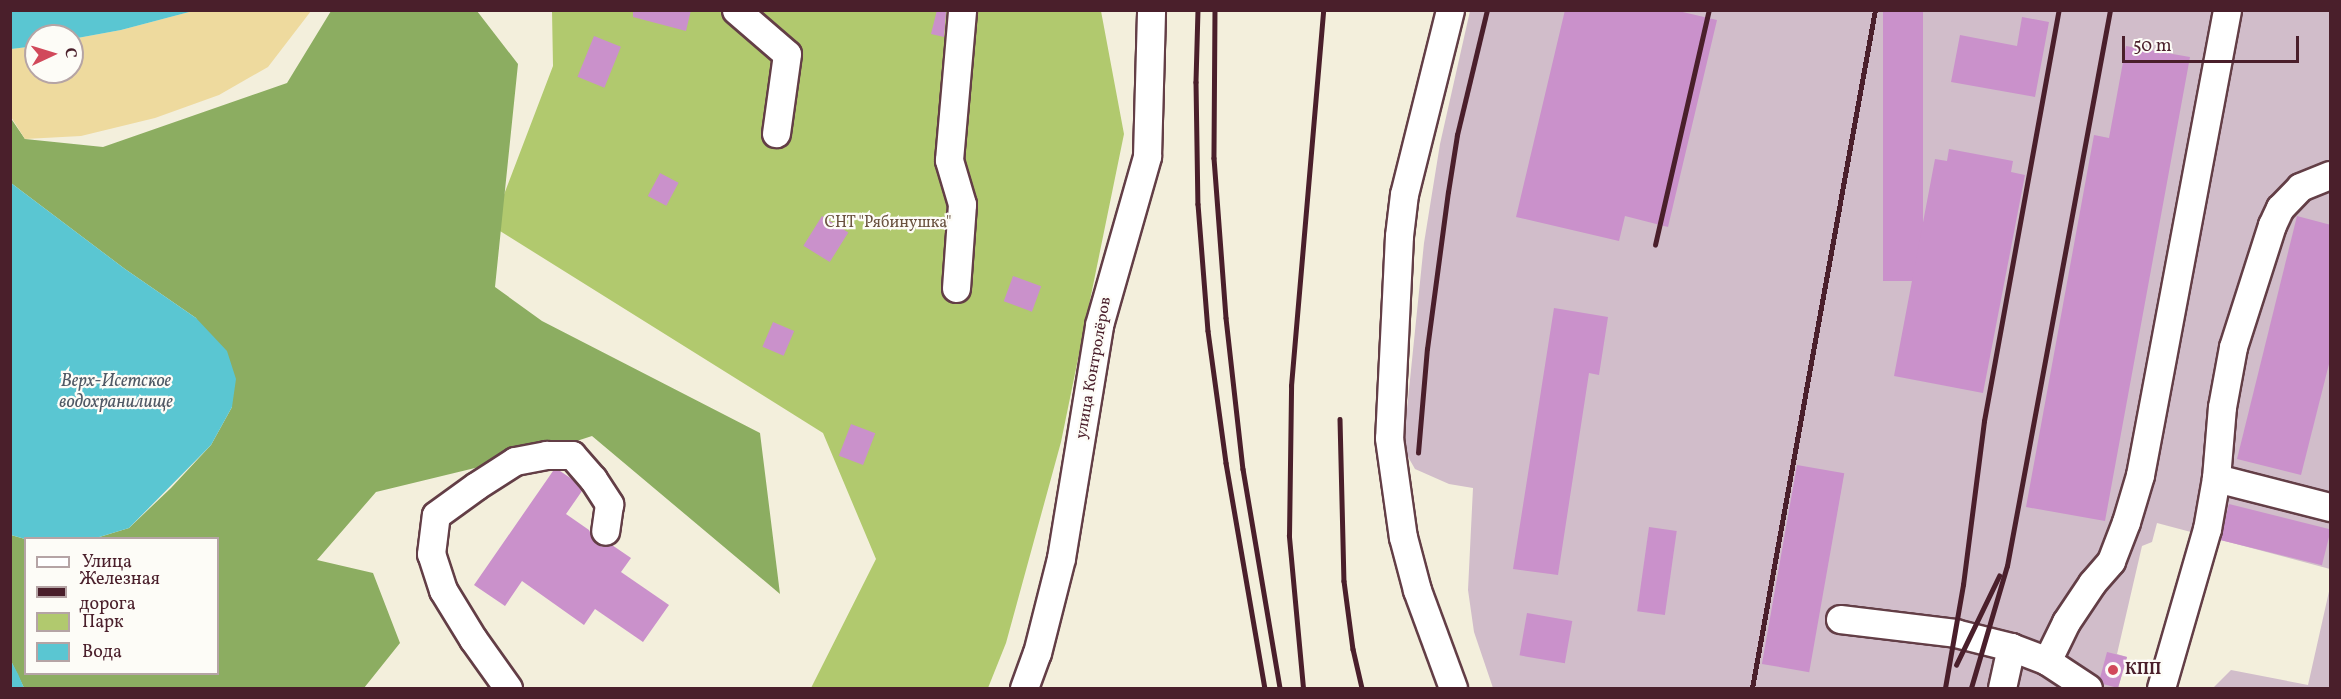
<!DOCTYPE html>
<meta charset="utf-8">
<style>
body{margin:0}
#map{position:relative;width:2341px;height:699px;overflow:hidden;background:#f3efdc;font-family:Vollkorn,serif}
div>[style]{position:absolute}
.industrial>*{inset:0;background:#d1bdca}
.green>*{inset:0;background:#b1c96e}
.forest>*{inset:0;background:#8cad61}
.sand>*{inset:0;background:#eeda9e}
.water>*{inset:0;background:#5ac6d2}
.building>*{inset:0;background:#ca91cb;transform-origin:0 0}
.roads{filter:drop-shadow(2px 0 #633e46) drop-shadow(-2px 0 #633e46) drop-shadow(0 2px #633e46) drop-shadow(0 -2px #633e46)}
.minor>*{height:27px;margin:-13.5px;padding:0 13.5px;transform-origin:13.5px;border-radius:13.5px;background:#fff}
.rail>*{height:4.5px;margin:-2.25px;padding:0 2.25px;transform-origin:2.25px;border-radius:2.25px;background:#4a1f2b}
.dots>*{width:16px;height:16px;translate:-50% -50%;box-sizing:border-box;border:3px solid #fdfcf7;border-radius:50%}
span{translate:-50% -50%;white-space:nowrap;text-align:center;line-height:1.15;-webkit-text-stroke:4.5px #fdfcf7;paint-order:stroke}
.park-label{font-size:16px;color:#69523f}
.street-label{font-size:16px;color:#4a1f2b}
.poi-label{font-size:16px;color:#4a1f2b;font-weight:700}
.left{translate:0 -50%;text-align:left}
.water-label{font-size:18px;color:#505965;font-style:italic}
.frame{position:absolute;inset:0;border:12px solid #4a1f2b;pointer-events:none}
.legend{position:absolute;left:24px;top:537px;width:195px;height:138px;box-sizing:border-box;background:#fdfcf7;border:2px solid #b5a4a5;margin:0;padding:8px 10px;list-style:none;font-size:18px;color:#4a1f2b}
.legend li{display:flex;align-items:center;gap:12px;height:30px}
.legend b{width:30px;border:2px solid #b5a4a5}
.north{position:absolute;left:24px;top:24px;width:60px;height:60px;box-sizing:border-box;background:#fdfcf7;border:2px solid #b5a4a5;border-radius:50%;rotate:86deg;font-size:16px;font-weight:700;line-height:24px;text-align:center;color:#4a1f2b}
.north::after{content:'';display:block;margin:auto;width:21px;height:27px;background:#d1495b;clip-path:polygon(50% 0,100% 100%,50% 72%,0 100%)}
.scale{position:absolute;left:2122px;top:36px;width:177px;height:27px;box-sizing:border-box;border:3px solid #4a1f2b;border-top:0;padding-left:8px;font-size:18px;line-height:21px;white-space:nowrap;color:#4a1f2b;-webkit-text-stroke:4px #fdfcf7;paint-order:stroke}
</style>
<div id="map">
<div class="industrial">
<div style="clip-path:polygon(1470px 11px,2330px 11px,2330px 569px,2157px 523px,2152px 542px,2142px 546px,2117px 654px,2127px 657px,2118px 688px,1493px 688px,1474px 632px,1468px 590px,1473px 488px,1449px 484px,1415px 469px,1403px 448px,1424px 243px,1440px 144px)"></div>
<div style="clip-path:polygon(2330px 587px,2330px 688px,2213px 688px,2231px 670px,2308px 685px)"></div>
</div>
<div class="green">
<div style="clip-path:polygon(552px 11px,1101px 11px,1124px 134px,1061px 442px,1006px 643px,988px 688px,811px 688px,876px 559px,823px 433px,492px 226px,553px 66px)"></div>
</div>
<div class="forest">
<div style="clip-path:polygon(331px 11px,477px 11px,518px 64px,495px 287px,542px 321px,760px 433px,780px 594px,592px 436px,549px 450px,376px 492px,317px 560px,373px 573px,400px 643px,364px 688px,24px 688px,11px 661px,11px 535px,25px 539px,26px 674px,218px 674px,218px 538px,96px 538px,129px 528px,171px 488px,211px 445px,232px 407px,196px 318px,125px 269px,11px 183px,10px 117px,25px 139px,103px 147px,287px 83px)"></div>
</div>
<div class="sand">
<div style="clip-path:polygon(193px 11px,311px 11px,268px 67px,219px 95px,155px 118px,81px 136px,25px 139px,11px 117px,10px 49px,36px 46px,36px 72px,72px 72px,72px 39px,121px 30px)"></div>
</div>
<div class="water">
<div style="clip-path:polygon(11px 10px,193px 10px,193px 11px,121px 30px,72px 39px,72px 36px,36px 36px,36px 46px,11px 49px)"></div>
<div style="clip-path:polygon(11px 183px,125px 269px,196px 318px,227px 351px,236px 379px,232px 407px,211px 445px,129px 528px,96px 538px,25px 539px,11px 535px)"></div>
<div style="clip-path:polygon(11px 661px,18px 674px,24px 688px,11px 688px)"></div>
</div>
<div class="building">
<div style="clip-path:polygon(633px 10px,691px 10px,686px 31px,633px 17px)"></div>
<div style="clip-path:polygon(937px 10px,946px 12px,944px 37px,931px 34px)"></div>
<div style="clip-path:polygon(1565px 10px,1674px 10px,1717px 20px,1668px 227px,1625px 216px,1619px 241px,1516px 217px)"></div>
<div style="left:1883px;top:10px;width:40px;height:271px"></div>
<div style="clip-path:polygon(2022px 17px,2049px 22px,2035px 97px,1951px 82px,1960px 35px,2017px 46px)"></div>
<div style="left:594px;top:36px;width:29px;height:44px;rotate:22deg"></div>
<div style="clip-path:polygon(2126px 46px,2190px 57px,2105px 521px,2026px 507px,2094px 135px,2109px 138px)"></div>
<div style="clip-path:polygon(1949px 149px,2013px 161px,2011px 172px,2025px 175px,1983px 393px,1894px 376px,1935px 159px,1947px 161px)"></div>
<div style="left:660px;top:173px;width:21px;height:26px;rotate:28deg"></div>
<div style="left:822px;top:216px;width:31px;height:35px;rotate:32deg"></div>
<div style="clip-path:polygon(2297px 216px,2331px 225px,2331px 356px,2301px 475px,2237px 459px)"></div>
<div style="left:1013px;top:276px;width:30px;height:27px;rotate:20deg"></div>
<div style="clip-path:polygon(1554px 308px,1608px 317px,1599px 375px,1589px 373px,1558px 575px,1513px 569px)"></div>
<div style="left:773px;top:322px;width:23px;height:27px;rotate:23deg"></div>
<div style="left:851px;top:424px;width:26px;height:34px;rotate:21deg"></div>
<div style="left:1797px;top:465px;width:48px;height:202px;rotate:10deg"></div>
<div style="clip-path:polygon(553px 471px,560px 471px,572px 479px,582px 491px,566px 514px,589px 530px,596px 544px,603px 547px,612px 545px,631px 558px,621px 572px,669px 605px,643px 642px,595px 609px,584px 625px,522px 581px,505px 606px,474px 585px)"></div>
<div style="left:2229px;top:504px;width:105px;height:37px;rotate:14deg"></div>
<div style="left:1649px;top:527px;width:28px;height:85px;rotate:8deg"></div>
<div style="left:1527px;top:613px;width:46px;height:43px;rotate:10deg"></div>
<div style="clip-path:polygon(2107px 652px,2127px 657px,2118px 688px,2103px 684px,2100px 678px)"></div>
</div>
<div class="roads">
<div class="minor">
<div style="left:736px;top:10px;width:67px;rotate:40.8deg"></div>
<div style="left:787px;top:54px;width:80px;rotate:97.9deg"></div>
<div style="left:1450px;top:10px;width:190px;rotate:104deg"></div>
<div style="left:1404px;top:194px;width:42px;rotate:96.8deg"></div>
<div style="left:1399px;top:236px;width:202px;rotate:92.8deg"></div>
<div style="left:1389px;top:438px;width:100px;rotate:82deg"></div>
<div style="left:1403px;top:537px;width:55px;rotate:75.2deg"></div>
<div style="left:1417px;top:590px;width:104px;rotate:69.8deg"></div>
<div style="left:956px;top:288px;width:84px;rotate:-85.9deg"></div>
<div style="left:962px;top:204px;width:46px;rotate:-106.5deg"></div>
<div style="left:949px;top:160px;width:151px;rotate:-85deg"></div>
<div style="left:2216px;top:478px;width:118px;rotate:14.3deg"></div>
<div style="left:1840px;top:619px;width:116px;rotate:6.9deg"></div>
<div style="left:1955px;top:633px;width:58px;rotate:14deg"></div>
<div style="left:2011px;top:647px;width:39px;rotate:21deg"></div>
<div style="left:2047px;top:661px;width:49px;rotate:33.4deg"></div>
<div style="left:2047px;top:661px;width:43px;rotate:-64deg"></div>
<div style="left:2066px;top:622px;width:47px;rotate:-56.3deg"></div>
<div style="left:2092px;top:583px;width:29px;rotate:-49deg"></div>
<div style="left:2111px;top:561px;width:42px;rotate:-69deg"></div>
<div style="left:2126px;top:522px;width:49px;rotate:-73.4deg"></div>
<div style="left:2140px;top:475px;width:473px;rotate:-79.4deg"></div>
<div style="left:508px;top:688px;width:60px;rotate:-125.5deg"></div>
<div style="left:473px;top:639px;width:57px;rotate:-121.5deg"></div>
<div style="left:443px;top:590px;width:38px;rotate:-108deg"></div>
<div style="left:431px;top:554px;width:39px;rotate:-83deg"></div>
<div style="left:436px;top:515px;width:49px;rotate:-35.9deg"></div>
<div style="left:476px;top:486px;width:46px;rotate:-32.7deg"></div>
<div style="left:515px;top:461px;width:32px;rotate:-11deg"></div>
<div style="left:546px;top:455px;width:26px"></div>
<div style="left:572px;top:455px;width:32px;rotate:49deg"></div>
<div style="left:593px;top:479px;width:30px;rotate:57deg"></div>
<div style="left:609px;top:504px;width:27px;rotate:98deg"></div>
<div style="left:1024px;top:688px;width:37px;rotate:-70deg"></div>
<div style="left:1037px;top:653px;width:98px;rotate:-75.8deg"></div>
<div style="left:1061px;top:558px;width:236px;rotate:-80.7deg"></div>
<div style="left:1099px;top:325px;width:176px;rotate:-74.1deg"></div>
<div style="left:1147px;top:156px;width:146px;rotate:-88.4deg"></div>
<div style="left:2002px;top:688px;width:42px;rotate:-77.6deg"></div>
<div style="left:2161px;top:688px;width:166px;rotate:-73.9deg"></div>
<div style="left:2207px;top:529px;width:52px;rotate:-80deg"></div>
<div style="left:2216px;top:478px;width:71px;rotate:-85.2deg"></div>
<div style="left:2222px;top:407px;width:61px;rotate:-79.6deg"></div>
<div style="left:2233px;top:347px;width:128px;rotate:-72.3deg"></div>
<div style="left:2272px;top:225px;width:19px;rotate:-65deg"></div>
<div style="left:2280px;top:208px;width:29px;rotate:-46deg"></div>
<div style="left:2300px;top:187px;width:32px;rotate:-22deg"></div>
</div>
</div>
<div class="rail">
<div style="left:1198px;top:10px;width:72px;rotate:91.6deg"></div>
<div style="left:1196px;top:82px;width:122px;rotate:89.1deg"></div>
<div style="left:1198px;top:204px;width:127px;rotate:85.5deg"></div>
<div style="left:1208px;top:331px;width:133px;rotate:82.2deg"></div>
<div style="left:1226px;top:463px;width:228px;rotate:80.2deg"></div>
<div style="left:1215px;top:10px;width:148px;rotate:90.4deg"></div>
<div style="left:1214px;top:158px;width:160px;rotate:85.7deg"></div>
<div style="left:1226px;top:318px;width:152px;rotate:83.6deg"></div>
<div style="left:1243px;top:469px;width:222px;rotate:80.4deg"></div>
<div style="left:1655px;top:245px;width:241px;rotate:-77.1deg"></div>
<div style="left:1340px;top:419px;width:162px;rotate:88.6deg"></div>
<div style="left:1344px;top:581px;width:69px;rotate:82.5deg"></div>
<div style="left:1353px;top:649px;width:40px;rotate:77deg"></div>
<div style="left:1418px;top:453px;width:104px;rotate:-85.1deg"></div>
<div style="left:1427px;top:349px;width:158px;rotate:-82.4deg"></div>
<div style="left:1448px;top:192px;width:58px;rotate:-81deg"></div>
<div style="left:1457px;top:135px;width:129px;rotate:-76.5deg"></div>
<div style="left:1956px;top:665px;width:99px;rotate:-64.2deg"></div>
<div style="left:1303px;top:688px;width:153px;rotate:-95.3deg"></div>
<div style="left:1289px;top:536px;width:150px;rotate:-89.2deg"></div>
<div style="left:1291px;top:386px;width:377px;rotate:-85.1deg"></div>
<div style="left:1752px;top:688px;width:689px;rotate:-79.72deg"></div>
<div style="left:1945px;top:688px;width:105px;rotate:-80.1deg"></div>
<div style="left:1963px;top:585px;width:165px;rotate:-82.7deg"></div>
<div style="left:1984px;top:421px;width:418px;rotate:-79.7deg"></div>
<div style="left:1971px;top:688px;width:127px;rotate:-73.6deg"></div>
<div style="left:2007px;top:566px;width:565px;rotate:-79.5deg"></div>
</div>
<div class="dots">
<div style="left:2113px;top:670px;background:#d1495b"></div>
</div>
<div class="park-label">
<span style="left:888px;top:223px">СНТ "Рябинушка"</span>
</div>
<div class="street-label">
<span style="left:1094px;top:368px;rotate:-80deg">улица Контролёров</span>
</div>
<div class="poi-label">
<span class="left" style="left:2125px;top:670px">КПП</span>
</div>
<div class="water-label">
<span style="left:116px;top:393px">Верх-Исетское<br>водохранилище</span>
</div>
<div class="frame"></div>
<ul class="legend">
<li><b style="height:8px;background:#fff"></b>Улица</li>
<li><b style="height:8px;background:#4a1f2b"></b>Железная дорога</li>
<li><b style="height:16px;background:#b1c96e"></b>Парк</li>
<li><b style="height:16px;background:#5ac6d2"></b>Вода</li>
</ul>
<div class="north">С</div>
<div class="scale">50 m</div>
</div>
